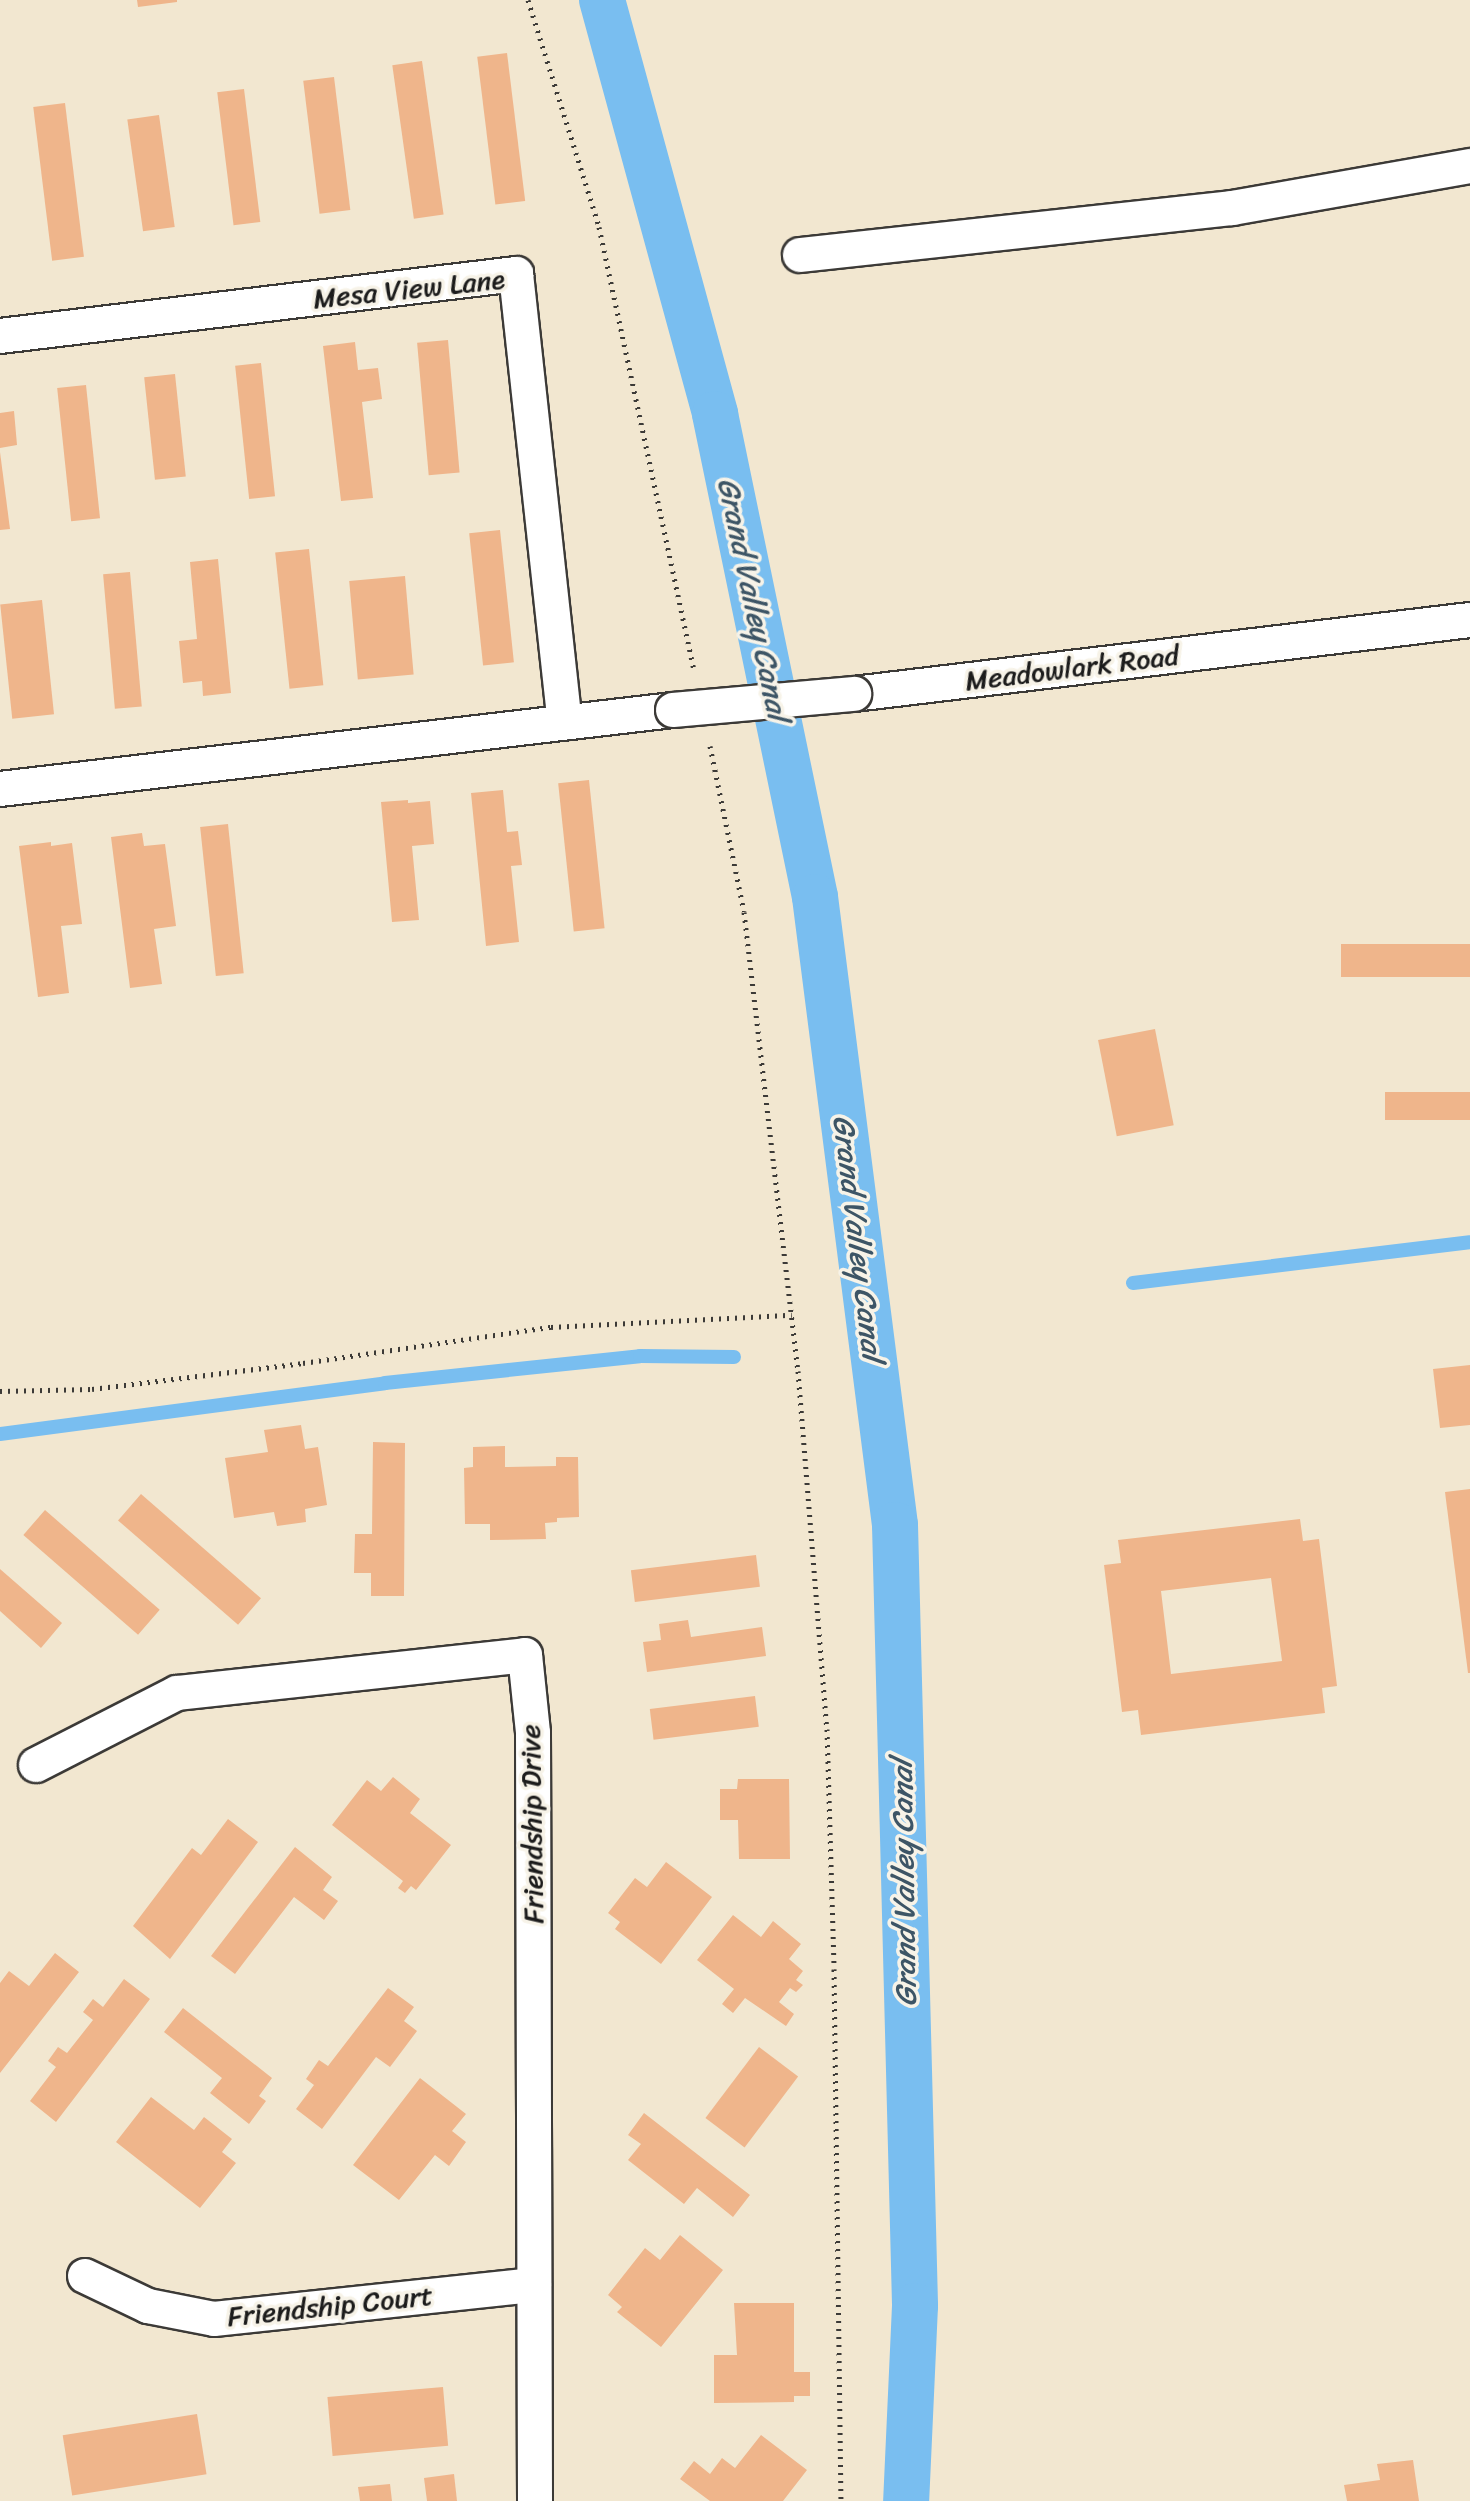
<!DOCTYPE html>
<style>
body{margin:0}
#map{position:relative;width:1470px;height:2501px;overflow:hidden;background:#f2e7d0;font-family:Sriracha,sans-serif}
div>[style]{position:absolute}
.stream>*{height:14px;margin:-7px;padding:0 7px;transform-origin:7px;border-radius:7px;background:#79bef0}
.canal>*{height:46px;margin:-23px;padding:0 23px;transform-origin:23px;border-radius:23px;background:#79bef0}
.building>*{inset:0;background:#efb58b;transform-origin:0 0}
.path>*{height:5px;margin-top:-2.5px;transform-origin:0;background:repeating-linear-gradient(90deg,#3c3a37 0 2px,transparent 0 8px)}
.roads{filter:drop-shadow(2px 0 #3c3a37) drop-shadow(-2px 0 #3c3a37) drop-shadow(0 2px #3c3a37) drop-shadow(0 -2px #3c3a37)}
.minor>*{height:34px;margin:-17px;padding:0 17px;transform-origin:17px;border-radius:17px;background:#fff}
.bridges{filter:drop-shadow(2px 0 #3c3a37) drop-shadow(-2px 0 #3c3a37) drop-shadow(0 2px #3c3a37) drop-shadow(0 -2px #3c3a37)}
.minor-bridge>*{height:34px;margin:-17px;padding:0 17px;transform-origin:17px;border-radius:17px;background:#fff}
span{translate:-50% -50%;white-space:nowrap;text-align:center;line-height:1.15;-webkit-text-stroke:7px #f7f3e8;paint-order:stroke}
.street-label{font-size:28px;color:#1c1c1c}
.water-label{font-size:30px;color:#3d5566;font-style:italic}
</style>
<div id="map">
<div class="stream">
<div style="left:1133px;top:1283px;width:339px;rotate:-6.9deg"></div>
<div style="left:0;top:1434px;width:388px;rotate:-7.5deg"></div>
<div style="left:385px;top:1383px;width:256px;rotate:-6deg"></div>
<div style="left:640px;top:1356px;width:94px;rotate:0.6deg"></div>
</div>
<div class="canal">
<div style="left:602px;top:0;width:429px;rotate:74.7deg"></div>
<div style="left:715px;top:414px;width:493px;rotate:78.3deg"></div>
<div style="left:815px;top:897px;width:633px;rotate:82.74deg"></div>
<div style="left:895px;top:1525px;width:781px;rotate:88.53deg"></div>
<div style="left:915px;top:2306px;width:195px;rotate:92.6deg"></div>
</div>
<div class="building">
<div style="clip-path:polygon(137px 0,177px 0,177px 2px,138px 7px)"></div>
<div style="left:507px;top:53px;width:149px;height:30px;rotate:83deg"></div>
<div style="left:422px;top:61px;width:155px;height:30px;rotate:82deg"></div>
<div style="left:334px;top:77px;width:134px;height:31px;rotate:83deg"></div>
<div style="left:244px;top:89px;width:134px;height:27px;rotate:83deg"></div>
<div style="left:65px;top:103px;width:155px;height:32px;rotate:83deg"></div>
<div style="left:159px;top:115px;width:113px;height:32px;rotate:82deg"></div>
<div style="left:448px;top:340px;width:133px;height:31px;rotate:85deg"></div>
<div style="clip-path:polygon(355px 342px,358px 370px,378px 368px,382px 399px,362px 402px,373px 498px,341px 501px,323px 346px)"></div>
<div style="left:261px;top:363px;width:134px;height:26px;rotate:84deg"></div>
<div style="left:175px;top:374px;width:103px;height:31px;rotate:84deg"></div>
<div style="left:86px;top:385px;width:134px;height:29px;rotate:84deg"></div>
<div style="clip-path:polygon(14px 411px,17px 445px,0 448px,0 413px)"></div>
<div style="clip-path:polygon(0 452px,10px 529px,0 530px)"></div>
<div style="left:500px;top:530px;width:133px;height:31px;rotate:84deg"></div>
<div style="left:309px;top:549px;width:137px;height:34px;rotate:84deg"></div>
<div style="clip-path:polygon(218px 559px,231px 693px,203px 696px,202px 681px,183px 683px,179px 641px,197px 639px,190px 562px)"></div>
<div style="left:130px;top:572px;width:135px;height:27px;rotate:85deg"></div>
<div style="left:405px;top:576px;width:99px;height:56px;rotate:85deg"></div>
<div style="left:42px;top:600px;width:115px;height:42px;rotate:84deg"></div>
<div style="left:589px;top:780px;width:149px;height:31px;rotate:84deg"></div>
<div style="clip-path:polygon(503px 790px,507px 832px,518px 831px,522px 865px,511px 866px,519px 942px,486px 946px,471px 793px)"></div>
<div style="clip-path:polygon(408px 800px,408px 803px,430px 801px,434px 844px,412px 846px,419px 920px,392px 922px,381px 802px)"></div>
<div style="left:228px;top:824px;width:150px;height:28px;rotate:84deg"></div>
<div style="clip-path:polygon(142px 833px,144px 846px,165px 844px,176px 926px,154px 929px,162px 984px,130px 988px,111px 837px)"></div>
<div style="clip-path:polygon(51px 842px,51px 846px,72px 843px,82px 924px,61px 926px,69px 993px,38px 997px,19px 846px)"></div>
<div style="left:1470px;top:944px;width:33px;height:129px;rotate:90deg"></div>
<div style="left:1155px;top:1029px;width:98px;height:58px;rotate:79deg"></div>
<div style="left:1470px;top:1092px;width:28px;height:85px;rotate:90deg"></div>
<div style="clip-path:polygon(1470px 1365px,1470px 1425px,1440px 1428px,1433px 1369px)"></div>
<div style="clip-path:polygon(301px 1425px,305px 1449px,318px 1447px,327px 1505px,305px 1509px,306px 1522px,277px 1526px,274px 1512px,234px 1518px,225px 1458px,268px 1452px,264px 1430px)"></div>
<div style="clip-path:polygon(373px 1442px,405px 1443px,404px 1596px,371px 1596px,371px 1573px,354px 1573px,355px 1534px,372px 1534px)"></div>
<div style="clip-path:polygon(505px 1446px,505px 1467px,556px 1466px,556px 1457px,578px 1457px,579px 1517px,557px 1518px,557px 1522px,545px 1523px,546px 1539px,490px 1540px,490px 1524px,465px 1524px,464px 1468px,473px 1467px,473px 1447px)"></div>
<div style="clip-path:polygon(1470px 1489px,1470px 1673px,1468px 1673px,1445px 1492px)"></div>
<div style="left:141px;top:1494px;width:159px;height:35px;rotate:41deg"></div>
<div style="left:45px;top:1510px;width:152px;height:33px;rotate:41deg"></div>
<div style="clip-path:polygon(evenodd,1300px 1519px,1303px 1541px,1319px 1539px,1337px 1686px,1322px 1688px,1325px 1713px,1141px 1735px,1138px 1710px,1122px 1712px,1104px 1565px,1121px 1563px,1118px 1540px,1300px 1519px,1271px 1578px,1282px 1661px,1171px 1674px,1161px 1591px,1271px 1578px)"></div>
<div style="left:756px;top:1555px;width:32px;height:126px;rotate:83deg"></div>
<div style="clip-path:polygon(0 1569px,62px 1623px,41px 1648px,0 1611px)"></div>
<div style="clip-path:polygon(688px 1620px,691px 1637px,762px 1627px,766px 1656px,647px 1672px,643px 1642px,661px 1640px,659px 1624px)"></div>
<div style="left:755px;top:1696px;width:31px;height:106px;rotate:83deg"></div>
<div style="clip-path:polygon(393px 1777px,420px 1799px,410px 1813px,451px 1845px,416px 1890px,411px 1886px,405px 1893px,398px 1888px,403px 1881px,332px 1825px,367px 1780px,381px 1791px)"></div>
<div style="clip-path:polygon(738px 1779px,789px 1779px,790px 1859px,739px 1859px,738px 1820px,720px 1820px,720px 1789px,737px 1789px)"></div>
<div style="clip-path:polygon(228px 1819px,258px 1842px,170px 1959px,133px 1926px,192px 1848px,201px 1855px)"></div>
<div style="clip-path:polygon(295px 1847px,332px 1877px,323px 1890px,338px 1901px,324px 1920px,294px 1897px,235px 1974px,211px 1956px)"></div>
<div style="clip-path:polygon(666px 1862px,712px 1897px,661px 1964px,615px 1929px,620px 1922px,608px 1913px,635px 1878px,647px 1887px)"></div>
<div style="clip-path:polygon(733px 1915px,761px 1937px,773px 1921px,801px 1944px,789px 1959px,803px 1971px,796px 1980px,803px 1985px,796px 1992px,790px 1988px,779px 2002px,794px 2014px,786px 2026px,745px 1998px,733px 2013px,722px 2004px,734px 1989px,697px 1960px)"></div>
<div style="clip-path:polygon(55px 1953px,79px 1972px,0 2073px,0 1983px,9px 1971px,29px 1986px)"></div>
<div style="clip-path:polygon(124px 1979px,150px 1999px,56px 2122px,30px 2101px,56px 2067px,48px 2061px,58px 2047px,67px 2053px,93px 2020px,83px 2012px,93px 1999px,103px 2007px)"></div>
<div style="clip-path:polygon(388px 1988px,414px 2007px,404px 2021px,417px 2031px,390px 2067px,376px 2057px,322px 2129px,296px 2109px,314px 2085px,306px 2079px,319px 2060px,328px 2066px)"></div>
<div style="clip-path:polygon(183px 2008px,272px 2078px,259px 2096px,266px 2101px,249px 2124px,210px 2093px,222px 2078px,164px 2032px)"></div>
<div style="left:759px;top:2047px;width:49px;height:89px;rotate:37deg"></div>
<div style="clip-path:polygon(420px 2078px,466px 2114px,452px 2131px,466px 2142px,449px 2166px,435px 2155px,399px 2200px,353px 2165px)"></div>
<div style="clip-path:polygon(151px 2097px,194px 2130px,204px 2117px,232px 2139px,222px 2152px,236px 2163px,200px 2208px,116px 2142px)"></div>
<div style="clip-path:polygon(644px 2113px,750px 2195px,733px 2217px,697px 2188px,684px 2204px,628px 2160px,641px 2144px,628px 2135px)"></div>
<div style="clip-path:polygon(680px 2235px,723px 2270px,661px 2347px,617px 2312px,622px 2307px,608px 2295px,645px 2248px,660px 2260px)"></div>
<div style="clip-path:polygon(734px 2303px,794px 2303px,794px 2372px,810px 2372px,810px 2396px,794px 2396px,794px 2402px,714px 2403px,714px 2355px,737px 2355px)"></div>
<div style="left:443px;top:2387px;width:59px;height:116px;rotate:85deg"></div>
<div style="left:197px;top:2414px;width:61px;height:136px;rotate:81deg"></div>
<div style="clip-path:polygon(761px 2435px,807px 2470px,783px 2501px,710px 2501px,680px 2479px,694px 2461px,710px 2474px,722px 2458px,735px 2468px)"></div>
<div style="clip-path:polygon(1413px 2460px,1419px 2501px,1347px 2501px,1344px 2485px,1380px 2480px,1377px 2464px)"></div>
<div style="clip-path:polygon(454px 2474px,457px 2501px,427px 2501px,424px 2478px)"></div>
<div style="clip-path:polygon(390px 2484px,392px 2501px,360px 2501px,358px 2487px)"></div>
</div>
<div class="path">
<div style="left:528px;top:0;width:238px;rotate:72.6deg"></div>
<div style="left:599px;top:227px;width:453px;rotate:77.9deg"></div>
<div style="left:710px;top:746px;width:169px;rotate:78.4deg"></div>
<div style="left:744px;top:912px;width:462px;rotate:83.3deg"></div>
<div style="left:798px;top:1371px;width:359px;rotate:85.4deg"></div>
<div style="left:827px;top:1729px;width:240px;rotate:88.3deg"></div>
<div style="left:834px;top:1969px;width:532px;rotate:89.25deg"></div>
<div style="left:0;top:1391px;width:92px;rotate:-1.2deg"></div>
<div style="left:92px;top:1389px;width:213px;rotate:-7deg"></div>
<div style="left:303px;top:1363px;width:251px;rotate:-8.3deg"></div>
<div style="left:551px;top:1327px;width:241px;rotate:-2.9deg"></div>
</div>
<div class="roads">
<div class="minor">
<div style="left:800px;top:255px;width:435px;rotate:-6.2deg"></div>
<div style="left:1232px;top:208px;width:242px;rotate:-10deg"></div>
<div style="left:0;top:336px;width:520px;rotate:-6.85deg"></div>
<div style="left:516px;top:274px;width:451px;rotate:83.8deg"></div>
<div style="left:854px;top:694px;width:620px;rotate:-6.85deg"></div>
<div style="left:0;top:789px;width:678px;rotate:-6.7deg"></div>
<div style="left:36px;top:1765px;width:158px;rotate:-27.1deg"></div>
<div style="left:177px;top:1693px;width:350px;rotate:-6.2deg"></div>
<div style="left:525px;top:1655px;width:78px;rotate:84.1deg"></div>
<div style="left:533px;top:1733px;width:768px;rotate:89.85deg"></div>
<div style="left:85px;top:2276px;width:70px;rotate:25.5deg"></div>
<div style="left:148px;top:2306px;width:67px;rotate:11.1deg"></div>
<div style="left:214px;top:2319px;width:322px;rotate:-6.1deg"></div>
</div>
</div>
<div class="bridges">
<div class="minor-bridge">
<div style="left:673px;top:710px;width:182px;rotate:-5.1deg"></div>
</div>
</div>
<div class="street-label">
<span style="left:409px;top:289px;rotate:-6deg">Mesa View Lane</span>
<span style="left:1072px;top:668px;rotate:-7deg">Meadowlark Road</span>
<span style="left:532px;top:1824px;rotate:-91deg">Friendship Drive</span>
<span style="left:330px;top:2306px;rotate:-6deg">Friendship Court</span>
</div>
<div class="water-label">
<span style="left:753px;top:599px;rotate:78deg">Grand Valley Canal</span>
<span style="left:858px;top:1238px;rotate:83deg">Grand Valley Canal</span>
<span style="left:904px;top:1883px;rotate:-91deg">Grand Valley Canal</span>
</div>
</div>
